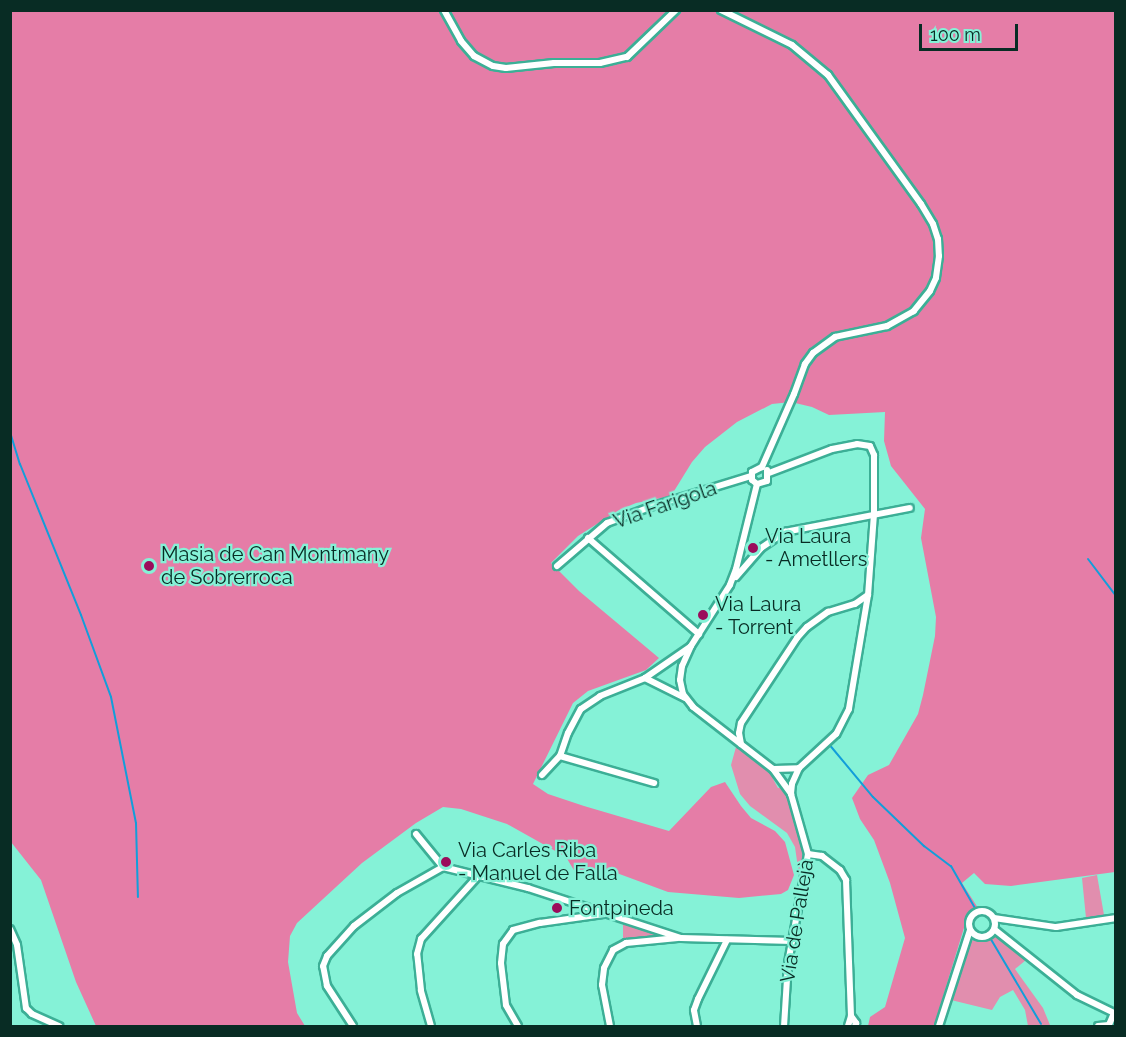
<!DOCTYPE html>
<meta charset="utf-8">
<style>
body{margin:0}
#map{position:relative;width:1126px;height:1037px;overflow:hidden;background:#85f2d7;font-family:Raleway,sans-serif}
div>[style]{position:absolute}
.green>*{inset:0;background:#e18eae}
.forest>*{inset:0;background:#e57da7}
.stream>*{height:2px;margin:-1px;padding:0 1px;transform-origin:1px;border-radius:1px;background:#129eda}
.roads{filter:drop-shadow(2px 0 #3caf96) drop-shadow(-2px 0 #3caf96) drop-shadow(0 2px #3caf96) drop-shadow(0 -2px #3caf96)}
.street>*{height:6px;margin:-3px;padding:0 3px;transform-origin:3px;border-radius:3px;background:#fff}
.street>.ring{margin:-3px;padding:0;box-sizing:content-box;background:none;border:6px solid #fff;border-radius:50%}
.dots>*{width:16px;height:16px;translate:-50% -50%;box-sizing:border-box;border:3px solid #85f2d7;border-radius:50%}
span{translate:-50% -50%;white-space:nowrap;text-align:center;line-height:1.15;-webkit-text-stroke:4.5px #85f2d7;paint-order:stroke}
.street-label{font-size:20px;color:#082c24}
.poi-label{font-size:20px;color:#082c24}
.left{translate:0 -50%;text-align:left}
.frame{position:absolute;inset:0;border:12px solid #082c24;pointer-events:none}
.scale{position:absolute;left:919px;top:24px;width:99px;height:27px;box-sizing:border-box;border:3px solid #082c24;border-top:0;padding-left:8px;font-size:18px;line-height:21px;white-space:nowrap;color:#082c24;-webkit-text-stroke:4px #85f2d7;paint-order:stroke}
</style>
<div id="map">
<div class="green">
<div style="clip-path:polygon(736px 747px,769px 770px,776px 777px,773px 779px,778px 788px,782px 787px,785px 793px,803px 844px,800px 882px,795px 847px,787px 833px,750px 806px,740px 794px,731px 765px)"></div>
<div style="clip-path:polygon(1097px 875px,1104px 915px,1086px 918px,1082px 878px)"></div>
<div style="clip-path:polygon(623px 921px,664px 934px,665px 936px,623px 941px)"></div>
<div style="clip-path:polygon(992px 936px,997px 937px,1026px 960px,1015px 969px,1043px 1008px,1050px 1025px,1028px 1026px,1025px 1010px,1013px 990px,1000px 997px,992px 1010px,951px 1000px,969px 944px,975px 938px)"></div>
</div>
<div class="forest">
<div style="clip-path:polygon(11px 11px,1115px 11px,1115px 872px,1011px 886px,985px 884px,974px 873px,962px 883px,978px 908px,972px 910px,967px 918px,934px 1026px,868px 1026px,870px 1017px,885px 1007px,905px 938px,890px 883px,874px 840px,860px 819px,852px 798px,868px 775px,889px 765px,918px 714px,923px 695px,935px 636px,936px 617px,921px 538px,925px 509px,891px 466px,884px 441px,885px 412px,829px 415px,812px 407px,791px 402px,772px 404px,737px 422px,705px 447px,692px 462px,671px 496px,636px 503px,619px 510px,578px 536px,551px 563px,579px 591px,659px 658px,646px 670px,588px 691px,573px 703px,533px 784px,548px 794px,584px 806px,669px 831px,711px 787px,725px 782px,741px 806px,751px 818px,775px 831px,785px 842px,794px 875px,788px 890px,781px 894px,739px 898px,668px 892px,614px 872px,580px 874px,575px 872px,566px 857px,507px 824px,461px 809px,443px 807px,416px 823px,362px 863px,297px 923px,290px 936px,288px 962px,297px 1013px,305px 1026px,96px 1026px,76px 982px,41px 880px,11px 842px)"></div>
</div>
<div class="stream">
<div style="left:10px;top:432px;width:34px;rotate:73deg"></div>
<div style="left:20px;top:464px;width:163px;rotate:68deg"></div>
<div style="left:81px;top:615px;width:87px;rotate:69.9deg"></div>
<div style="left:111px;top:697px;width:128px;rotate:78.8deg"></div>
<div style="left:136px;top:823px;width:74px;rotate:88.5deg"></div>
<div style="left:1088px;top:559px;width:46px;rotate:52.9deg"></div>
<div style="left:828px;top:743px;width:70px;rotate:50.2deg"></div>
<div style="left:873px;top:797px;width:71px;rotate:43.9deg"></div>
<div style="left:924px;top:846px;width:34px;rotate:37deg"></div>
<div style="left:951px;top:866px;width:48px;rotate:60.3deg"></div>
<div style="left:989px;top:936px;width:102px;rotate:59.4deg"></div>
</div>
<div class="roads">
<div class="street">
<div style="left:444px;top:10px;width:35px;rotate:61deg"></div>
<div style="left:461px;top:41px;width:20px;rotate:49deg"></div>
<div style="left:474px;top:56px;width:21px;rotate:28deg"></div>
<div style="left:493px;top:66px;width:13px;rotate:9deg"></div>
<div style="left:506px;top:68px;width:48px;rotate:-5.9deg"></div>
<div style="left:554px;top:63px;width:46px"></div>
<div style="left:600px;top:63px;width:28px;rotate:-13deg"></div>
<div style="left:627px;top:57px;width:68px;rotate:-43.8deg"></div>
<div style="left:721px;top:10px;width:79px;rotate:26.2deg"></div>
<div style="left:792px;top:45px;width:47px;rotate:39.8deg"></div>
<div style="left:828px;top:75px;width:159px;rotate:54.2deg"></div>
<div style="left:921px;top:204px;width:23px;rotate:59deg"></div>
<div style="left:933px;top:224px;width:16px;rotate:72deg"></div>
<div style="left:938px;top:239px;width:17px;rotate:87deg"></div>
<div style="left:939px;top:256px;width:22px;rotate:98deg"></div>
<div style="left:936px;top:278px;width:14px;rotate:115deg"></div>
<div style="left:930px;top:291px;width:26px;rotate:129deg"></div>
<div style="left:914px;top:311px;width:31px;rotate:151deg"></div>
<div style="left:887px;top:326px;width:53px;rotate:168.1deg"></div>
<div style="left:835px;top:337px;width:27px;rotate:144deg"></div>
<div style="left:813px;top:353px;width:14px;rotate:126deg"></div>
<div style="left:805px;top:364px;width:32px;rotate:110deg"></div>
<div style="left:794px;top:394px;width:80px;rotate:113.7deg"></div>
<div style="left:769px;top:473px;width:67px;rotate:-20.9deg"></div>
<div style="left:832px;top:449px;width:25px;rotate:-11deg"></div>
<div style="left:857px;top:444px;width:13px;rotate:9deg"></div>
<div style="left:870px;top:446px;width:10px;rotate:66deg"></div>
<div style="left:874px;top:455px;width:59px;rotate:90deg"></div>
<div style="left:874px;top:514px;width:81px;rotate:94.2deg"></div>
<div style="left:868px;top:595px;width:116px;rotate:99.5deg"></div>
<div style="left:849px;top:709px;width:28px;rotate:117deg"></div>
<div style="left:836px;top:734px;width:50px;rotate:137.4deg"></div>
<div style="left:799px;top:768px;width:17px;rotate:114deg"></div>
<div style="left:792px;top:784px;width:10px;rotate:96deg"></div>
<div style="left:791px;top:794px;width:62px;rotate:74.2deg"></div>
<div style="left:808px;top:854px;width:111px;rotate:100.4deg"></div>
<div style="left:788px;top:963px;width:63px;rotate:93.6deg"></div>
<div style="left:757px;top:484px;width:88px;rotate:103.9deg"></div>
<div style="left:736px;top:569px;width:17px;rotate:111deg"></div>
<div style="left:730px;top:585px;width:72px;rotate:122.6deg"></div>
<div style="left:691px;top:646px;width:22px;rotate:114deg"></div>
<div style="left:682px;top:666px;width:14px;rotate:98deg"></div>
<div style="left:680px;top:680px;width:14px;rotate:78deg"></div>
<div style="left:683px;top:694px;width:16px;rotate:52deg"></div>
<div style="left:693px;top:707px;width:101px;rotate:37.8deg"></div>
<div style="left:773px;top:769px;width:31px;rotate:54deg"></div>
<div style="left:757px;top:484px;width:10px;rotate:-17deg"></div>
<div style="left:767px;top:481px;width:11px;rotate:-90deg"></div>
<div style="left:757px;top:484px;width:6px;rotate:-141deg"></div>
<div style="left:752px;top:480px;width:8px;rotate:-90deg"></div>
<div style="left:752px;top:472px;width:11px;rotate:-27deg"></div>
<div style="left:588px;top:538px;width:147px;rotate:40.9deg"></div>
<div style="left:557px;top:566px;width:66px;rotate:-40.7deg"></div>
<div style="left:607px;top:523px;width:49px;rotate:-20.3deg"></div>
<div style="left:653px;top:506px;width:102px;rotate:-17deg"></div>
<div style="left:736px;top:577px;width:38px;rotate:-49deg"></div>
<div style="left:761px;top:548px;width:29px;rotate:-34deg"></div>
<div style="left:785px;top:532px;width:127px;rotate:-10.9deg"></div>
<div style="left:645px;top:678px;width:45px;rotate:26.6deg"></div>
<div style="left:741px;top:744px;width:11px;rotate:-100deg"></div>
<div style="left:739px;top:733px;width:10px;rotate:-79deg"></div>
<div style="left:741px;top:723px;width:102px;rotate:-56.6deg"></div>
<div style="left:797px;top:638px;width:15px;rotate:-48deg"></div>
<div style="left:807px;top:627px;width:26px;rotate:-36deg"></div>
<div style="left:828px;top:612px;width:28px;rotate:-17deg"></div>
<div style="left:855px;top:604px;width:16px;rotate:-35deg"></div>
<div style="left:560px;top:756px;width:98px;rotate:16deg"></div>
<div style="left:774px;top:769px;width:25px;rotate:-2deg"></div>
<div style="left:542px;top:775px;width:26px;rotate:-47deg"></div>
<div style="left:560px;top:756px;width:24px;rotate:-71deg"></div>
<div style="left:568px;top:733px;width:27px;rotate:-62deg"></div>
<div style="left:581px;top:709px;width:23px;rotate:-34deg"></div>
<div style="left:600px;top:696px;width:48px;rotate:-21.8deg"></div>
<div style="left:645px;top:678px;width:55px;rotate:-34.6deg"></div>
<div style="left:416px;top:834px;width:43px;rotate:50.7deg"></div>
<div style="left:443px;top:867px;width:88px;rotate:13.9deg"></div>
<div style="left:528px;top:888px;width:161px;rotate:18.1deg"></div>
<div style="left:681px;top:938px;width:111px;rotate:1.5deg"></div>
<div style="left:808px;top:854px;width:14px;rotate:8deg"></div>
<div style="left:822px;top:856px;width:23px;rotate:38deg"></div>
<div style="left:840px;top:870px;width:12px;rotate:59deg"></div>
<div style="left:846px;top:880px;width:136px;rotate:87.9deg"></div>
<div style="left:851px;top:1016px;width:9px;rotate:54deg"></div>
<div style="left:856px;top:1023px;width:3px;rotate:108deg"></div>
<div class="ring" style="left:969px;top:911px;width:20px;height:20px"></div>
<div style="left:994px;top:918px;width:63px;rotate:8.3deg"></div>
<div style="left:1056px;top:927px;width:61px;rotate:-8.5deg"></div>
<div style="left:10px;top:929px;width:17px;rotate:66deg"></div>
<div style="left:17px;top:945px;width:64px;rotate:81.9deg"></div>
<div style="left:26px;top:1008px;width:8px;rotate:45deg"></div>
<div style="left:32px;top:1014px;width:30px;rotate:24deg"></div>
<div style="left:994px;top:929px;width:106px;rotate:38.5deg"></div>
<div style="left:1077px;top:995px;width:41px;rotate:25.9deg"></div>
<div style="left:1114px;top:1013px;width:13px;rotate:113deg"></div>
<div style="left:1109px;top:1025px;width:11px;rotate:175deg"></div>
<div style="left:353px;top:1026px;width:48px;rotate:-123deg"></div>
<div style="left:327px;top:986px;width:20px;rotate:-101deg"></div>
<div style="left:323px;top:966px;width:11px;rotate:-68deg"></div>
<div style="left:327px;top:956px;width:40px;rotate:-48deg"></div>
<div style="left:354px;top:926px;width:54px;rotate:-37.5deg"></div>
<div style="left:397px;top:893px;width:53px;rotate:-29.5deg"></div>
<div style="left:431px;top:1026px;width:37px;rotate:-106deg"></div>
<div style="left:421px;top:990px;width:36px;rotate:-96deg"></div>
<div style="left:417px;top:954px;width:16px;rotate:-75deg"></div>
<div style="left:421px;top:939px;width:86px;rotate:-47.8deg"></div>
<div style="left:518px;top:1026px;width:24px;rotate:-120deg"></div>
<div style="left:506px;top:1005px;width:42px;rotate:-96.8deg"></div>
<div style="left:501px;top:963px;width:19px;rotate:-84deg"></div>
<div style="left:503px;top:944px;width:17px;rotate:-54deg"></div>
<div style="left:513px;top:930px;width:28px;rotate:-15deg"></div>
<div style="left:540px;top:923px;width:64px;rotate:-8.1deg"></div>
<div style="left:610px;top:1026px;width:42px;rotate:-101deg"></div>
<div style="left:602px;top:985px;width:17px;rotate:-83deg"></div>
<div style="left:604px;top:968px;width:20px;rotate:-63deg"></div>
<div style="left:613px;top:950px;width:15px;rotate:-28deg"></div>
<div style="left:626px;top:943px;width:52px;rotate:-5.5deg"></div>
<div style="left:697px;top:1026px;width:16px;rotate:-101deg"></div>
<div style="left:694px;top:1010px;width:12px;rotate:-70deg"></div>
<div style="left:698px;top:999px;width:66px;rotate:-63.8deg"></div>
<div style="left:848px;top:1026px;width:10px;rotate:-73deg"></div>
<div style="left:939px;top:1026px;width:101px;rotate:-72.1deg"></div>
</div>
</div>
<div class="dots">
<div style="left:753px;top:548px;background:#9b0c5b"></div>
<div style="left:149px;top:566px;background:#9b0c5b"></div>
<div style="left:703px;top:615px;background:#9b0c5b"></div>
<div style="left:446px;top:862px;background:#9b0c5b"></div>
<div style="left:557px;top:908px;background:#9b0c5b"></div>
</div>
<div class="street-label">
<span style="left:665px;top:505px;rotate:-19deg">Via Farigola</span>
<span style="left:797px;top:921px;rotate:-81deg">Via de Pallejà</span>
</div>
<div class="poi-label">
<span class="left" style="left:765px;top:548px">Via Laura<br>- Ametllers</span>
<span class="left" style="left:161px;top:566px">Masia de Can Montmany<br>de Sobrerroca</span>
<span class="left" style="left:715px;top:616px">Via Laura<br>- Torrent</span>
<span class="left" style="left:458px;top:862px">Via Carles Riba<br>- Manuel de Falla</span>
<span class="left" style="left:569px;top:908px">Fontpineda</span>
</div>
<div class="frame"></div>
<div class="scale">100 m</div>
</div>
